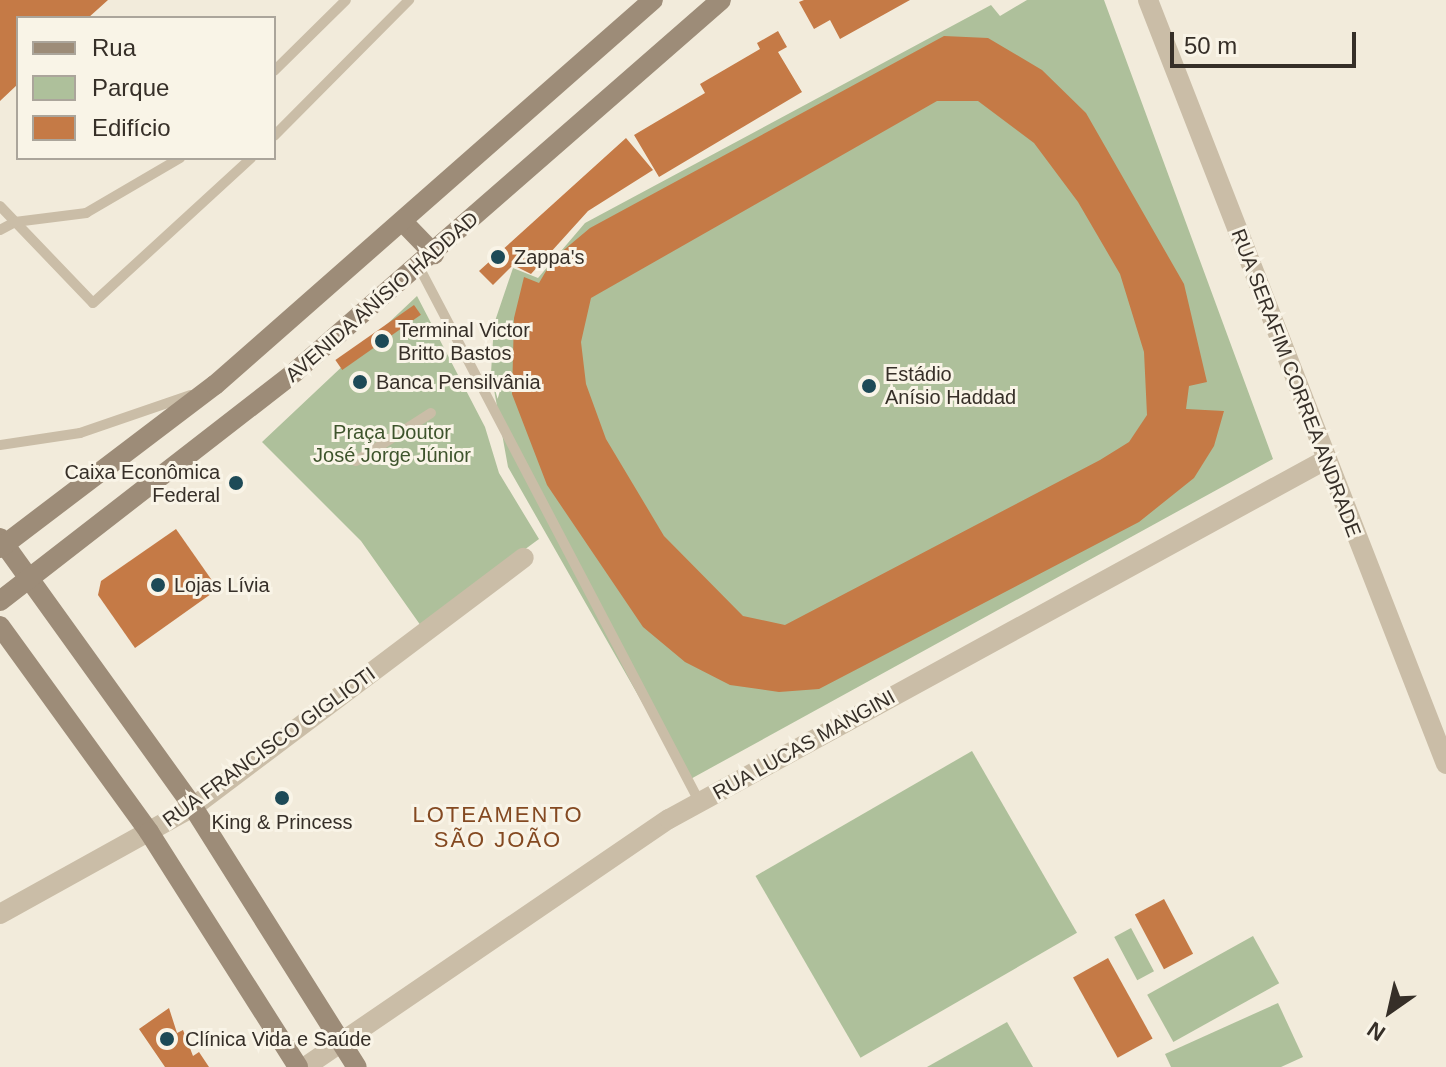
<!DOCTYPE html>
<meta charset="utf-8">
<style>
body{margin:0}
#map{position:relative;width:1446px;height:1067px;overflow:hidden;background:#f2ebdb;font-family:Helvetica,sans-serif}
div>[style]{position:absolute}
.green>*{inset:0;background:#aec09b;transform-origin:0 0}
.building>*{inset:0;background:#c57a46;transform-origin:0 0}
.service>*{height:10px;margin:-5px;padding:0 5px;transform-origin:5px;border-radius:5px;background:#cabda7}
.minor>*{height:20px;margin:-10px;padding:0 10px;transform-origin:10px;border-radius:10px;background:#cabda7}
.tertiary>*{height:20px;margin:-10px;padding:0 10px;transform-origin:10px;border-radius:10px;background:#cabda7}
.secondary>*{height:20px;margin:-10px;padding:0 10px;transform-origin:10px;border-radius:10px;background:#9d8c78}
.dots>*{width:22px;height:22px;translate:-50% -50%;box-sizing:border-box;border:4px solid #f9f4e7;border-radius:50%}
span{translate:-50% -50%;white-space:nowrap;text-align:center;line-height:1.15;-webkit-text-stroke:6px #f9f4e7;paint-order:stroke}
.poi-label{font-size:20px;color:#362f28}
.left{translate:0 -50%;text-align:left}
.right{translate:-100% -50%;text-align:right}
.street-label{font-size:20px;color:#362f28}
.park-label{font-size:20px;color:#3e542c}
.neighbourhood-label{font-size:22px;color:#844921;letter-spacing:2px}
.legend{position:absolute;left:16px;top:16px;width:260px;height:144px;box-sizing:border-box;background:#f9f4e7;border:2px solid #aba59b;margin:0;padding:10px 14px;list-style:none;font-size:24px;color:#362f28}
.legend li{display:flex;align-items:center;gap:16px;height:40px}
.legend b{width:40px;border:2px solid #aba59b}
.north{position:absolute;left:1350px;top:971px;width:80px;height:80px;-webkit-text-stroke:6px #f9f4e7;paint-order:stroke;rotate:214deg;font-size:22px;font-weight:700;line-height:32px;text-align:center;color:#362f28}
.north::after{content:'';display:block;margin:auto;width:28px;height:36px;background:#362f28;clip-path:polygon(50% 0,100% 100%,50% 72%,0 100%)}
.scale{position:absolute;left:1170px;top:32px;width:186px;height:36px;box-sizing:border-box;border:4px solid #362f28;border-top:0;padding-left:10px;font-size:24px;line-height:28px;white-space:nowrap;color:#362f28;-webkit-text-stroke:6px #f9f4e7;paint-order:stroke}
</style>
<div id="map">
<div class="green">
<div style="clip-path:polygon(1027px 0,1104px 0,1273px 459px,687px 781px,508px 467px,491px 373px,494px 324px,513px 268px,538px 278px,585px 223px,991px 5px,1000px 16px)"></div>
<div style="clip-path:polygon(417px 296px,485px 427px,499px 473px,539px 539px,421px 626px,361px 541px,262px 442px)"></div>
<div style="left:972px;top:751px;width:210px;height:250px;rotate:60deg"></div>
<div style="left:1131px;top:928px;width:49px;height:19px;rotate:62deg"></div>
<div style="left:1253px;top:936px;width:54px;height:121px;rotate:61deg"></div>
<div style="clip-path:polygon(1278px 1003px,1303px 1057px,1281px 1067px,1171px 1067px,1165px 1054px)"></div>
<div style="clip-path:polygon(1007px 1022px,1033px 1067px,927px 1067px)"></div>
</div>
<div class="building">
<div style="clip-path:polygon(0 0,108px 0,88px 18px,18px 18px,18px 84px,0 101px)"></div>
<div style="clip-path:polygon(804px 0,910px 0,840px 39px,830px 20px,814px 29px,799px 2px)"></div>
<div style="clip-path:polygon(778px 31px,787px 47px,778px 52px,802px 92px,659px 177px,634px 135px,705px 93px,700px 84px,760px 49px,757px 43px)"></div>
<div style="clip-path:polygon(evenodd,944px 36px,988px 38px,1042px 70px,1086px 113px,1184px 284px,1207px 382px,1189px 386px,1186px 409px,1224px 411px,1214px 446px,1194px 478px,1139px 522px,819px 689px,779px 692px,730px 685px,685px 662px,643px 627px,547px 485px,512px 394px,514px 318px,524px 277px,539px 283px,553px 259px,590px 228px,944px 36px,937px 101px,978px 101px,1034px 143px,1078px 202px,1120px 274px,1144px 352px,1147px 415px,1129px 442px,1100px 460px,785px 625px,743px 616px,664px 536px,606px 439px,586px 384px,581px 342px,591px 298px,937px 101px)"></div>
<div style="clip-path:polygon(626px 138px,653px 170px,588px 211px,531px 274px,513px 265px,493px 285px,479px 271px)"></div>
<div style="left:414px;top:305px;width:12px;height:96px;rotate:55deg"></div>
<div style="clip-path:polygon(176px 529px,218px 589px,135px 648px,98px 595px,101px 581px)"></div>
<div style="left:1164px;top:899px;width:62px;height:33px;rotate:62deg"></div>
<div style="left:1108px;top:958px;width:92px;height:40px;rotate:61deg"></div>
<div style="clip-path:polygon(169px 1008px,177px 1033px,183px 1030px,193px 1056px,199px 1052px,209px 1067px,165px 1067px,139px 1029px)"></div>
</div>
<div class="service">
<div style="left:274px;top:71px;width:101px;rotate:-44.6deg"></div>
<div style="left:274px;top:136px;width:192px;rotate:-45.2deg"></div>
<div style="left:0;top:206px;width:134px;rotate:46.2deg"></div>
<div style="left:93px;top:303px;width:214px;rotate:-42.5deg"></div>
<div style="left:0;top:230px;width:17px;rotate:-28deg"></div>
<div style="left:15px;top:222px;width:72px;rotate:-7.2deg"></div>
<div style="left:86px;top:213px;width:109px;rotate:-30.3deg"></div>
<div style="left:419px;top:267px;width:605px;rotate:62.33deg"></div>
<div style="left:0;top:445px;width:81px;rotate:-8.5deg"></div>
<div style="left:80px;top:433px;width:117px;rotate:-18.9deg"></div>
<div style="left:356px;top:461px;width:89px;rotate:-32.6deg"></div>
</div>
<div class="minor">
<div style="left:0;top:914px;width:221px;rotate:-29deg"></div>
<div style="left:193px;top:807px;width:414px;rotate:-37deg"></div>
<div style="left:305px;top:1067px;width:440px;rotate:-34.3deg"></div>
<div style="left:669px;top:819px;width:748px;rotate:-28.69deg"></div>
</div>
<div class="tertiary">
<div style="left:1148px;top:0;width:820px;rotate:68.69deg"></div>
</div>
<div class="secondary">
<div style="left:405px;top:224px;width:42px;rotate:46deg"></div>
<div style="left:0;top:538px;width:331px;rotate:54.3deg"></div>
<div style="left:193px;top:807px;width:307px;rotate:57.8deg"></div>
<div style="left:0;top:548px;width:270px;rotate:-37.2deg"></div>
<div style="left:215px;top:385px;width:583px;rotate:-41.32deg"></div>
<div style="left:0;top:601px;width:375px;rotate:-37.8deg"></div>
<div style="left:296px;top:371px;width:564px;rotate:-41.12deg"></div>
<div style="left:0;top:626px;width:254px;rotate:54.1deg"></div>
<div style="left:149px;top:832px;width:278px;rotate:57.6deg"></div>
</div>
<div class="dots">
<div style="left:498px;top:257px;background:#1d4a57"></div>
<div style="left:382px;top:341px;background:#1d4a57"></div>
<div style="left:360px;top:382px;background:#1d4a57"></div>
<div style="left:869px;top:386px;background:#1d4a57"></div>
<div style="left:236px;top:483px;background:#1d4a57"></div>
<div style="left:158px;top:585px;background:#1d4a57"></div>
<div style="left:282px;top:798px;background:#1d4a57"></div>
<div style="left:167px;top:1039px;background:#1d4a57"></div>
</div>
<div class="poi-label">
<span class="left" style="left:514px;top:257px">Zappa's</span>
<span class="left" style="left:398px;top:342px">Terminal Victor<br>Britto Bastos</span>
<span class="left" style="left:885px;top:386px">Estádio<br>Anísio Haddad</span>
<span class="left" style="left:376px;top:382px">Banca Pensilvânia</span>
<span class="right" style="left:220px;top:484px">Caixa Econômica<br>Federal</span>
<span class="left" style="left:174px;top:585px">Lojas Lívia</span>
<span style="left:282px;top:822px">King &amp; Princess</span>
<span class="left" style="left:185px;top:1039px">Clínica Vida e Saúde</span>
</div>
<div class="street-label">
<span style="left:382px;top:297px;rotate:-41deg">AVENIDA ANÍSIO HADDAD</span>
<span style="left:1296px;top:383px;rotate:69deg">RUA SERAFIM CORREA ANDRADE</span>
<span style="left:804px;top:745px;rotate:-29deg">RUA LUCAS MANGINI</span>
<span style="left:269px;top:747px;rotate:-36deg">RUA FRANCISCO GIGLIOTI</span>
</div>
<div class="park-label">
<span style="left:392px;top:444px">Praça Doutor<br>José Jorge Júnior</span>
</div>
<div class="neighbourhood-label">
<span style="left:498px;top:827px">LOTEAMENTO<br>SÃO JOÃO</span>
</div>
<ul class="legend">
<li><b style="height:10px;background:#9d8c78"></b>Rua</li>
<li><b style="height:22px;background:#aec09b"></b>Parque</li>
<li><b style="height:22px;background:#c57a46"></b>Edifício</li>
</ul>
<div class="north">N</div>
<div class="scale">50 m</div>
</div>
